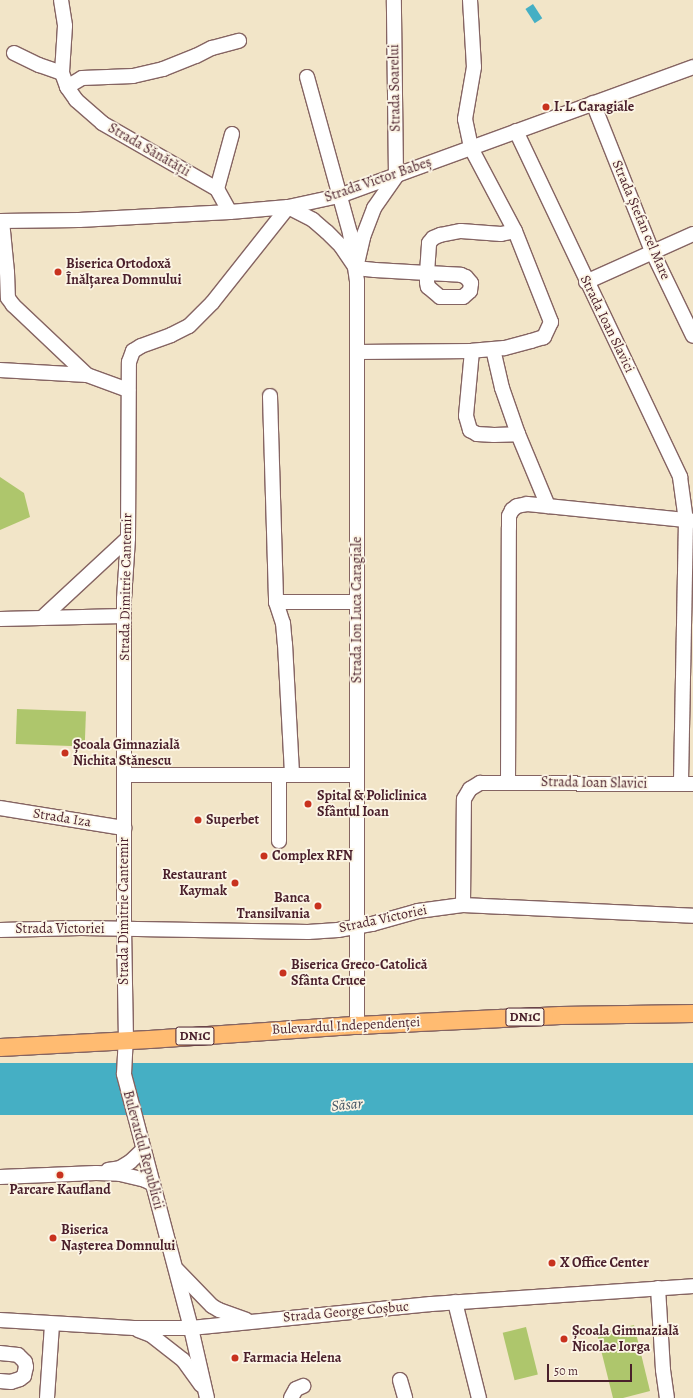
<!DOCTYPE html>
<meta charset="utf-8">
<style>
body{margin:0}
#map{position:relative;width:693px;height:1398px;overflow:hidden;background:#f2e5c8;font-family:Alegreya,serif}
div>[style]{position:absolute}
.green>*{inset:0;background:#aec66c;transform-origin:0 0}
.water>*{inset:0;background:#45afc4;transform-origin:0 0}
.roads{filter:drop-shadow(1px 0 #856462) drop-shadow(-1px 0 #856462) drop-shadow(0 1px #856462) drop-shadow(0 -1px #856462)}
.minor>*{height:14px;margin:-7px;padding:0 7px;transform-origin:7px;border-radius:7px;background:#fff}
.major>*{height:17px;margin:-8.5px;padding:0 8.5px;transform-origin:8.5px;border-radius:8.5px;background:#ffbb71}
.dots>*{width:11px;height:11px;translate:-50% -50%;box-sizing:border-box;border:2px solid #fcf5e5;border-radius:50%}
span{translate:-50% -50%;white-space:nowrap;text-align:center;line-height:1.15;-webkit-text-stroke:3.5px #fcf5e5;paint-order:stroke}
.shield-label span{padding:1px 3px;background:#fcf5e5;border:1px solid;border-radius:3px;-webkit-text-stroke-width:0}
.shield-label{font-size:13px;color:#4a1f2b;font-weight:700}
.street-label{font-size:14px;color:#4a1f2b}
.poi-label{font-size:14px;color:#4a1f2b;font-weight:700}
.left{translate:0 -50%;text-align:left}
.right{translate:-100% -50%;text-align:right}
.water-label{font-size:15px;color:#485968;font-style:italic}
.scale{position:absolute;left:547px;top:1364px;width:85px;height:18px;box-sizing:border-box;border:2px solid #4a1f2b;border-top:0;padding-left:5px;font-size:12px;line-height:14px;white-space:nowrap;color:#4a1f2b;-webkit-text-stroke:3px #fcf5e5;paint-order:stroke}
</style>
<div id="map">
<div class="green">
<div style="clip-path:polygon(0 477px,24px 493px,30px 517px,0 530px)"></div>
<div style="left:17px;top:709px;width:69px;height:35px;rotate:2deg"></div>
<div style="clip-path:polygon(634px 1325px,650px 1391px,623px 1398px,613px 1398px,597px 1334px)"></div>
<div style="left:526px;top:1327px;width:49px;height:24px;rotate:76deg"></div>
</div>
<div class="water">
<div style="left:533px;top:4px;width:17px;height:9px;rotate:57deg"></div>
<div style="left:693px;top:1063px;width:52px;height:694px;rotate:90deg"></div>
</div>
<div class="roads">
<div class="minor">
<div style="left:61px;top:0;width:26px;rotate:81deg"></div>
<div style="left:65px;top:26px;width:47px;rotate:93.7deg"></div>
<div style="left:62px;top:73px;width:15px;rotate:70deg"></div>
<div style="left:67px;top:87px;width:16px;rotate:55deg"></div>
<div style="left:76px;top:100px;width:35px;rotate:41deg"></div>
<div style="left:102px;top:123px;width:133px;rotate:29.9deg"></div>
<div style="left:217px;top:189px;width:26px;rotate:61deg"></div>
<div style="left:470px;top:0;width:67px;rotate:86.6deg"></div>
<div style="left:474px;top:67px;width:53px;rotate:99.8deg"></div>
<div style="left:465px;top:119px;width:30px;rotate:78deg"></div>
<div style="left:471px;top:148px;width:94px;rotate:62.1deg"></div>
<div style="left:515px;top:231px;width:98px;rotate:68.4deg"></div>
<div style="left:551px;top:322px;width:17px;rotate:115deg"></div>
<div style="left:544px;top:337px;width:14px;rotate:163deg"></div>
<div style="left:531px;top:341px;width:28px;rotate:165deg"></div>
<div style="left:504px;top:348px;width:32px;rotate:175deg"></div>
<div style="left:14px;top:53px;width:28px;rotate:26deg"></div>
<div style="left:39px;top:65px;width:24px;rotate:19deg"></div>
<div style="left:307px;top:77px;width:162px;rotate:74.6deg"></div>
<div style="left:350px;top:233px;width:49px;rotate:81.7deg"></div>
<div style="left:357px;top:281px;width:744px;rotate:90deg"></div>
<div style="left:67px;top:87px;width:17px;rotate:-31deg"></div>
<div style="left:82px;top:78px;width:51px;rotate:-2.2deg"></div>
<div style="left:133px;top:76px;width:31px;rotate:-13deg"></div>
<div style="left:163px;top:69px;width:35px;rotate:-22deg"></div>
<div style="left:196px;top:56px;width:18px;rotate:-27deg"></div>
<div style="left:212px;top:48px;width:28px;rotate:-15deg"></div>
<div style="left:593px;top:103px;width:159px;rotate:68.3deg"></div>
<div style="left:652px;top:251px;width:94px;rotate:64.2deg"></div>
<div style="left:516px;top:131px;width:383px;rotate:64.6deg"></div>
<div style="left:680px;top:477px;width:44px;rotate:82.2deg"></div>
<div style="left:686px;top:521px;width:263px;rotate:91.1deg"></div>
<div style="left:217px;top:189px;width:57px;rotate:-74.7deg"></div>
<div style="left:0;top:221px;width:79px;rotate:-0.7deg"></div>
<div style="left:79px;top:220px;width:151px;rotate:-3deg"></div>
<div style="left:230px;top:212px;width:58px;rotate:-4.9deg"></div>
<div style="left:288px;top:207px;width:52px;rotate:-12.2deg"></div>
<div style="left:339px;top:196px;width:377px;rotate:-20deg"></div>
<div style="left:2px;top:221px;width:51px;rotate:84.4deg"></div>
<div style="left:7px;top:272px;width:26px;rotate:88deg"></div>
<div style="left:8px;top:298px;width:9px;rotate:54deg"></div>
<div style="left:13px;top:305px;width:102px;rotate:43.4deg"></div>
<div style="left:87px;top:375px;width:44px;rotate:20.1deg"></div>
<div style="left:356px;top:268px;width:19px;rotate:6deg"></div>
<div style="left:375px;top:270px;width:52px;rotate:3.3deg"></div>
<div style="left:427px;top:273px;width:34px;rotate:3deg"></div>
<div style="left:461px;top:275px;width:5px;rotate:22deg"></div>
<div style="left:466px;top:277px;width:8px;rotate:50deg"></div>
<div style="left:471px;top:283px;width:8px;rotate:97deg"></div>
<div style="left:470px;top:291px;width:9px;rotate:139deg"></div>
<div style="left:463px;top:297px;width:23px;rotate:180deg"></div>
<div style="left:440px;top:297px;width:16px;rotate:-140deg"></div>
<div style="left:428px;top:287px;width:5px;rotate:-101deg"></div>
<div style="left:427px;top:282px;width:9px;rotate:-90deg"></div>
<div style="left:427px;top:273px;width:30px;rotate:-86deg"></div>
<div style="left:429px;top:243px;width:6px;rotate:-51deg"></div>
<div style="left:433px;top:238px;width:8px;rotate:-23deg"></div>
<div style="left:440px;top:235px;width:21px;rotate:-11deg"></div>
<div style="left:461px;top:231px;width:40px;rotate:4.3deg"></div>
<div style="left:501px;top:234px;width:14px;rotate:-12deg"></div>
<div style="left:586px;top:282px;width:117px;rotate:-24.2deg"></div>
<div style="left:493px;top:349px;width:40px;rotate:77deg"></div>
<div style="left:502px;top:388px;width:49px;rotate:70.8deg"></div>
<div style="left:357px;top:352px;width:115px;rotate:-0.5deg"></div>
<div style="left:472px;top:351px;width:65px;rotate:95.3deg"></div>
<div style="left:466px;top:416px;width:15px;rotate:74deg"></div>
<div style="left:470px;top:430px;width:8px;rotate:30deg"></div>
<div style="left:477px;top:434px;width:17px;rotate:3deg"></div>
<div style="left:494px;top:435px;width:24px;rotate:-2deg"></div>
<div style="left:518px;top:434px;width:78px;rotate:67.4deg"></div>
<div style="left:0;top:370px;width:87px;rotate:3.3deg"></div>
<div style="left:270px;top:396px;width:206px;rotate:88.3deg"></div>
<div style="left:276px;top:602px;width:81px"></div>
<div style="left:276px;top:602px;width:22px;rotate:72deg"></div>
<div style="left:283px;top:623px;width:21px;rotate:85deg"></div>
<div style="left:285px;top:644px;width:131px;rotate:86.9deg"></div>
<div style="left:42px;top:618px;width:117px;rotate:-42.9deg"></div>
<div style="left:0;top:619px;width:124px;rotate:-1.4deg"></div>
<div style="left:124px;top:775px;width:233px"></div>
<div style="left:279px;top:775px;width:66px;rotate:90deg"></div>
<div style="left:508px;top:782px;width:255px;rotate:-89.8deg"></div>
<div style="left:509px;top:527px;width:11px;rotate:-90deg"></div>
<div style="left:509px;top:516px;width:7px;rotate:-63deg"></div>
<div style="left:512px;top:510px;width:6px;rotate:-39deg"></div>
<div style="left:517px;top:506px;width:10px;rotate:-11deg"></div>
<div style="left:527px;top:504px;width:167px;rotate:5.8deg"></div>
<div style="left:0;top:808px;width:126px;rotate:9.2deg"></div>
<div style="left:463px;top:905px;width:106px;rotate:-89.5deg"></div>
<div style="left:464px;top:799px;width:12px;rotate:-59deg"></div>
<div style="left:470px;top:789px;width:12px;rotate:-31deg"></div>
<div style="left:480px;top:783px;width:213px;rotate:0.3deg"></div>
<div style="left:0;top:930px;width:81px;rotate:-1.4deg"></div>
<div style="left:81px;top:928px;width:227px;rotate:1deg"></div>
<div style="left:308px;top:932px;width:30px;rotate:-4deg"></div>
<div style="left:338px;top:930px;width:35px;rotate:-10deg"></div>
<div style="left:372px;top:924px;width:48px;rotate:-15.8deg"></div>
<div style="left:418px;top:911px;width:45px;rotate:-7.6deg"></div>
<div style="left:463px;top:905px;width:230px;rotate:2.7deg"></div>
<div style="left:108px;top:1170px;width:12px;rotate:-9deg"></div>
<div style="left:120px;top:1168px;width:12px;rotate:-31deg"></div>
<div style="left:130px;top:1162px;width:18px;rotate:-43deg"></div>
<div style="left:0;top:1177px;width:96px;rotate:-2.4deg"></div>
<div style="left:96px;top:1173px;width:24px;rotate:2deg"></div>
<div style="left:120px;top:1174px;width:26px;rotate:13deg"></div>
<div style="left:145px;top:1180px;width:9px;rotate:27deg"></div>
<div style="left:177px;top:1270px;width:50px;rotate:45.8deg"></div>
<div style="left:212px;top:1306px;width:8px;rotate:30deg"></div>
<div style="left:219px;top:1310px;width:29px;rotate:20deg"></div>
<div style="left:658px;top:1288px;width:82px;rotate:86.5deg"></div>
<div style="left:663px;top:1370px;width:28px;rotate:82deg"></div>
<div style="left:455px;top:1302px;width:99px;rotate:76deg"></div>
<div style="left:0;top:1320px;width:134px;rotate:3.4deg"></div>
<div style="left:134px;top:1328px;width:57px"></div>
<div style="left:191px;top:1328px;width:241px;rotate:-5.7deg"></div>
<div style="left:431px;top:1304px;width:263px;rotate:-3.9deg"></div>
<div style="left:138px;top:1330px;width:14px;rotate:21deg"></div>
<div style="left:151px;top:1335px;width:41px;rotate:38deg"></div>
<div style="left:183px;top:1360px;width:31px;rotate:54deg"></div>
<div style="left:0;top:1353px;width:18px;rotate:6deg"></div>
<div style="left:18px;top:1355px;width:10px;rotate:45deg"></div>
<div style="left:25px;top:1362px;width:5px;rotate:79deg"></div>
<div style="left:26px;top:1367px;width:9px;rotate:103deg"></div>
<div style="left:24px;top:1376px;width:5px;rotate:143deg"></div>
<div style="left:20px;top:1379px;width:9px;rotate:162deg"></div>
<div style="left:11px;top:1382px;width:11px;rotate:-175deg"></div>
<div style="left:400px;top:1380px;width:19px;rotate:74deg"></div>
<div style="left:47px;top:1398px;width:74px;rotate:-86.1deg"></div>
<div style="left:207px;top:1398px;width:72px;rotate:-102.9deg"></div>
<div style="left:191px;top:1328px;width:263px;rotate:-104.8deg"></div>
<div style="left:124px;top:1074px;width:33px;rotate:-87deg"></div>
<div style="left:126px;top:1041px;width:112px;rotate:-91deg"></div>
<div style="left:124px;top:929px;width:330px;rotate:-90deg"></div>
<div style="left:124px;top:599px;width:61px;rotate:-86.2deg"></div>
<div style="left:128px;top:538px;width:176px;rotate:-89.7deg"></div>
<div style="left:129px;top:362px;width:12px;rotate:-70deg"></div>
<div style="left:133px;top:351px;width:9px;rotate:-32deg"></div>
<div style="left:141px;top:346px;width:32px;rotate:-20deg"></div>
<div style="left:171px;top:335px;width:20px;rotate:-27deg"></div>
<div style="left:189px;top:326px;width:33px;rotate:-45deg"></div>
<div style="left:212px;top:303px;width:122px;rotate:-51.6deg"></div>
<div style="left:288px;top:207px;width:28px;rotate:27deg"></div>
<div style="left:313px;top:220px;width:18px;rotate:41deg"></div>
<div style="left:327px;top:232px;width:20px;rotate:45deg"></div>
<div style="left:341px;top:246px;width:27px;rotate:56deg"></div>
<div style="left:356px;top:268px;width:32px;rotate:-77deg"></div>
<div style="left:363px;top:237px;width:31px;rotate:-69deg"></div>
<div style="left:374px;top:208px;width:39px;rotate:-55deg"></div>
<div style="left:396px;top:176px;width:176px;rotate:-90.7deg"></div>
<div style="left:291px;top:1398px;width:10px;rotate:-61deg"></div>
<div style="left:296px;top:1389px;width:8px;rotate:-23deg"></div>
</div>
<div class="major">
<div style="left:0;top:1047px;width:149px;rotate:-3.1deg"></div>
<div style="left:149px;top:1039px;width:208px;rotate:-3.9deg"></div>
<div style="left:357px;top:1025px;width:203px;rotate:-2.8deg"></div>
<div style="left:560px;top:1015px;width:133px;rotate:-0.9deg"></div>
</div>
</div>
<div class="dots">
<div style="left:546px;top:107px;background:#c8321e"></div>
<div style="left:58px;top:272px;background:#c8321e"></div>
<div style="left:65px;top:753px;background:#c8321e"></div>
<div style="left:308px;top:804px;background:#c8321e"></div>
<div style="left:198px;top:820px;background:#c8321e"></div>
<div style="left:264px;top:856px;background:#c8321e"></div>
<div style="left:235px;top:883px;background:#c8321e"></div>
<div style="left:318px;top:906px;background:#c8321e"></div>
<div style="left:283px;top:973px;background:#c8321e"></div>
<div style="left:60px;top:1175px;background:#c8321e"></div>
<div style="left:53px;top:1238px;background:#c8321e"></div>
<div style="left:552px;top:1263px;background:#c8321e"></div>
<div style="left:564px;top:1339px;background:#c8321e"></div>
<div style="left:235px;top:1358px;background:#c8321e"></div>
</div>
<div class="shield-label">
<span style="left:525px;top:1017px">DN1C</span>
<span style="left:195px;top:1036px">DN1C</span>
</div>
<div class="street-label">
<span style="left:395px;top:88px;rotate:-91deg">Strada Soarelui</span>
<span style="left:149px;top:150px;rotate:30deg">Strada Sănătății</span>
<span style="left:378px;top:180px;rotate:-19deg">Strada Victor Babeș</span>
<span style="left:641px;top:220px;rotate:67deg">Strada Ștefan cel Mare</span>
<span style="left:607px;top:324px;rotate:64deg">Strada Ioan Slavici</span>
<span style="left:126px;top:587px;rotate:-89deg">Strada Dimitrie Cantemir</span>
<span style="left:357px;top:610px;rotate:-90deg">Strada Ion Luca Caragiale</span>
<span style="left:594px;top:783px;rotate:1deg">Strada Ioan Slavici</span>
<span style="left:62px;top:818px;rotate:9deg">Strada Iza</span>
<span style="left:124px;top:911px;rotate:-90deg">Strada Dimitrie Cantemir</span>
<span style="left:383px;top:919px;rotate:-12deg">Strada Victoriei</span>
<span style="left:60px;top:929px">Strada Victoriei</span>
<span style="left:346px;top:1026px;rotate:-3deg">Bulevardul Independenței</span>
<span style="left:143px;top:1150px;rotate:75deg">Bulevardul Republicii</span>
<span style="left:346px;top:1312px;rotate:-5deg">Strada George Coșbuc</span>
</div>
<div class="poi-label">
<span class="left" style="left:554px;top:107px">I. L. Caragiale</span>
<span class="left" style="left:66px;top:272px">Biserica Ortodoxă<br>Înălțarea Domnului</span>
<span class="left" style="left:73px;top:753px">Școala Gimnazială<br>Nichita Stănescu</span>
<span class="left" style="left:317px;top:804px">Spital &amp; Policlinica<br>Sfântul Ioan</span>
<span class="left" style="left:206px;top:820px">Superbet</span>
<span class="left" style="left:272px;top:856px">Complex RFN</span>
<span class="right" style="left:227px;top:883px">Restaurant<br>Kaymak</span>
<span class="right" style="left:310px;top:906px">Banca<br>Transilvania</span>
<span class="left" style="left:291px;top:973px">Biserica Greco-Catolică<br>Sfânta Cruce</span>
<span style="left:60px;top:1190px">Parcare Kaufland</span>
<span class="left" style="left:61px;top:1238px">Biserica<br>Nașterea Domnului</span>
<span class="left" style="left:560px;top:1263px">X Office Center</span>
<span class="left" style="left:572px;top:1339px">Școala Gimnazială<br>Nicolae Iorga</span>
<span class="left" style="left:243px;top:1358px">Farmacia Helena</span>
</div>
<div class="water-label">
<span style="left:347px;top:1105px;rotate:-5deg">Săsar</span>
</div>
<div class="scale">50 m</div>
</div>
